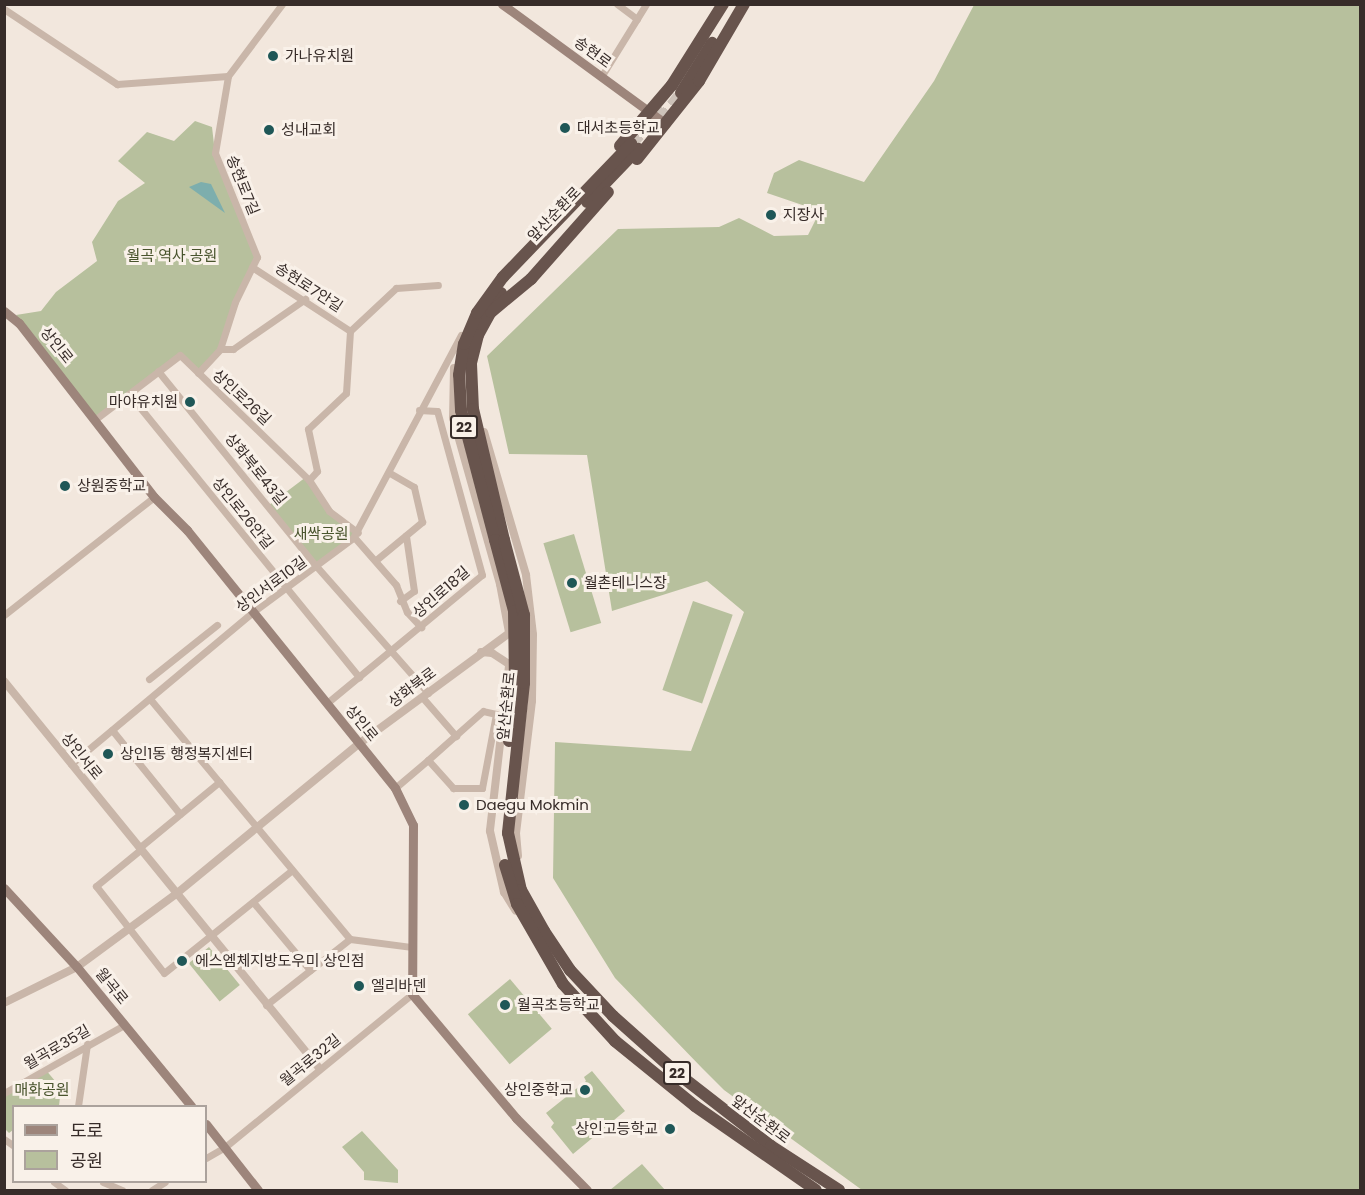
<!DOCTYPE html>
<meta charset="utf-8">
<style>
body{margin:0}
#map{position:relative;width:1365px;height:1195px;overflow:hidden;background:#f2e7dd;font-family:Poppins,"Noto Sans KR",sans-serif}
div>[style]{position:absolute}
.green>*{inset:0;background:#b7c09d;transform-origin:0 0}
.water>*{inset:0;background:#7daead}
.trunk-tunnel>*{height:12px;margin-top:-6px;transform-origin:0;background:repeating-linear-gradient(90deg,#cdc2b9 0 12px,transparent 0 18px)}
.minor>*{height:7px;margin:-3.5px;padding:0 3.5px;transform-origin:3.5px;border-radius:3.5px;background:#c9b6a9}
.tertiary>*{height:8px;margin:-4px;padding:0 4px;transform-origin:4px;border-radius:4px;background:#c9b6a9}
.secondary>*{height:9px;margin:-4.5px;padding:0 4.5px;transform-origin:4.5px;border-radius:4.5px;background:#9d857b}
.trunk>*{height:12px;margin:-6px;padding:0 6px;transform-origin:6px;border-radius:6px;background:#68544d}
.trunk-bridge>*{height:12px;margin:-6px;padding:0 6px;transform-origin:6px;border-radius:6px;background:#68544d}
.dots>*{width:16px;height:16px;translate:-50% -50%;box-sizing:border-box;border:3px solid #f9f1e9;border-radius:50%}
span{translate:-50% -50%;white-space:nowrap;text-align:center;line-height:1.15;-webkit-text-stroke:6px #f9f1e9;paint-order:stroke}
.shield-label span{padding:2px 4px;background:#f9f1e9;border:2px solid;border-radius:4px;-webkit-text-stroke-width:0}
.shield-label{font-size:14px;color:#372c29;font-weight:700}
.street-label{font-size:15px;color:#372c29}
.poi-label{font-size:15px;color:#372c29}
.left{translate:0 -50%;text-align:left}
.right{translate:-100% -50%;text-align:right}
.park-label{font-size:15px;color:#49542d}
.frame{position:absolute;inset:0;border:6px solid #372c29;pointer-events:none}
.legend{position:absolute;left:12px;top:1105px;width:195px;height:78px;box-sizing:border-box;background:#f9f1e9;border:2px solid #aba29c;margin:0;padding:8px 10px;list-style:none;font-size:18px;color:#372c29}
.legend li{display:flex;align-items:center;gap:12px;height:30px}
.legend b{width:30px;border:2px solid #aba29c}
</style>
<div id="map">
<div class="green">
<div style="clip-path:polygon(974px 5px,1360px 5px,1360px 1190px,862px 1190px,724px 1090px,702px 1068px,615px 978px,553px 878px,555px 742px,691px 751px,744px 612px,707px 581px,612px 611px,587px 455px,509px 454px,487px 356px,618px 229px,719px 227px,739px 218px,774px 236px,808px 235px,820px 211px,767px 193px,774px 173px,799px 160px,864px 182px,934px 81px)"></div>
<div style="clip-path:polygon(195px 121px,212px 127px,215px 153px,257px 257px,235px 302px,220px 349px,198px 373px,180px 355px,97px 418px,16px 315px,41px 311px,56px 292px,97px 261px,92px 242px,118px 201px,145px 183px,118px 161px,147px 132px,174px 141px)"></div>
<div style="clip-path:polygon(306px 477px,329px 511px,358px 533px,317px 567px,269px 505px)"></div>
<div style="left:574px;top:534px;width:93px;height:32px;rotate:73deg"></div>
<div style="left:693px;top:601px;width:42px;height:94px;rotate:19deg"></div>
<div style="left:209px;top:947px;width:49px;height:26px;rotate:51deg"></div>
<div style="left:510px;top:979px;width:65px;height:55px;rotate:50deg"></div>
<div style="clip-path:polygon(45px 1069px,61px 1088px,59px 1106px,14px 1106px,13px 1130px,9px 1133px,5px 1129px,4px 1093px)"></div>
<div style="clip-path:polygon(592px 1071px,625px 1111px,573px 1154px,551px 1127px,554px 1123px,546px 1113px,586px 1081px,584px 1077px)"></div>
<div style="clip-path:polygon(362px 1131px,398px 1170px,398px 1183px,364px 1180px,364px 1172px,342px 1147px)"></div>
<div style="clip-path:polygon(642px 1164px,665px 1190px,610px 1190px)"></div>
</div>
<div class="water">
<div style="clip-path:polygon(201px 182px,211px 184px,225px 213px,189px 187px)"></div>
</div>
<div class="trunk-tunnel">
<div style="left:661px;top:120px;width:34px;rotate:-53deg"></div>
<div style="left:631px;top:144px;width:49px;rotate:-47.5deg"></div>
</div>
<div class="minor">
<div style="left:617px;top:4px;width:25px;rotate:37deg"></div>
<div style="left:4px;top:9px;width:136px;rotate:33.6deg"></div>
<div style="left:117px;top:84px;width:111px;rotate:-4.1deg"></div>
<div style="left:601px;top:77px;width:86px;rotate:-58.3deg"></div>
<div style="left:252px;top:267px;width:117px;rotate:33.1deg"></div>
<div style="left:220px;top:349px;width:13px"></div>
<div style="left:233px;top:349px;width:88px;rotate:-34.8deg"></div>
<div style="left:158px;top:371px;width:252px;rotate:51deg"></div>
<div style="left:317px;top:567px;width:168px;rotate:48.6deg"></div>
<div style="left:198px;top:373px;width:33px;rotate:-47deg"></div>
<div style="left:220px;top:349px;width:49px;rotate:-72.3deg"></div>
<div style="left:235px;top:302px;width:50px;rotate:-63.9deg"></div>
<div style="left:257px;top:257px;width:112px;rotate:-112deg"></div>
<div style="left:215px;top:153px;width:78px;rotate:-80.4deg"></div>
<div style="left:228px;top:76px;width:90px;rotate:-53.1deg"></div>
<div style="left:129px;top:394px;width:365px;rotate:50.9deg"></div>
<div style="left:97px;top:418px;width:104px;rotate:-37.2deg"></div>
<div style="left:180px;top:355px;width:180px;rotate:44.1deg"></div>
<div style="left:309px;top:480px;width:37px;rotate:57deg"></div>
<div style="left:329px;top:511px;width:36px;rotate:37deg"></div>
<div style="left:309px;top:480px;width:12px;rotate:-48deg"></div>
<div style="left:317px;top:471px;width:43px;rotate:-102.1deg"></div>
<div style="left:308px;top:429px;width:52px;rotate:-43.5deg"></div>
<div style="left:346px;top:393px;width:62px;rotate:-86.3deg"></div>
<div style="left:350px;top:331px;width:63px;rotate:-43.1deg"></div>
<div style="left:396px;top:288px;width:42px;rotate:-4.1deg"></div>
<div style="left:354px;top:537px;width:64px;rotate:48.8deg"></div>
<div style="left:396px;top:585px;width:29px;rotate:68deg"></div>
<div style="left:407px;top:612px;width:21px;rotate:47deg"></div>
<div style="left:376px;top:560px;width:60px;rotate:-39.6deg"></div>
<div style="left:422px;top:522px;width:36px;rotate:-103deg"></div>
<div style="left:414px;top:487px;width:28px;rotate:-150deg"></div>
<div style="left:400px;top:601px;width:17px;rotate:-36deg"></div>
<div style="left:414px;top:591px;width:56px;rotate:-98.3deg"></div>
<div style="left:4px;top:615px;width:191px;rotate:-38.2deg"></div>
<div style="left:149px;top:679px;width:87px;rotate:-38.5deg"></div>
<div style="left:422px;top:697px;width:52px;rotate:48.9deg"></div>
<div style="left:150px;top:699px;width:312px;rotate:50.2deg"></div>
<div style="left:350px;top:939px;width:63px;rotate:7.4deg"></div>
<div style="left:327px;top:703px;width:201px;rotate:-39.6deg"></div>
<div style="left:482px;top:575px;width:170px;rotate:-105.3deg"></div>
<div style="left:437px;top:411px;width:18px;rotate:-177deg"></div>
<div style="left:112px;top:730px;width:108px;rotate:51deg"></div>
<div style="left:71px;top:764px;width:237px;rotate:-39.9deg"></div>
<div style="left:253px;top:612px;width:124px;rotate:-36.5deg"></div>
<div style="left:353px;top:538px;width:230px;rotate:-62deg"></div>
<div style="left:395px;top:788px;width:43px;rotate:-40.3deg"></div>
<div style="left:428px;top:760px;width:38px;rotate:48deg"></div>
<div style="left:453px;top:788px;width:29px"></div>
<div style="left:482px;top:788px;width:75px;rotate:-79.3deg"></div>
<div style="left:496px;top:714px;width:13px;rotate:-167deg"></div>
<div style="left:483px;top:711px;width:74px;rotate:138.3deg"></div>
<div style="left:139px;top:848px;width:104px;rotate:-39.5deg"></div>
<div style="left:140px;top:850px;width:57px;rotate:140.7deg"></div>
<div style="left:96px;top:886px;width:110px;rotate:52deg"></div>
<div style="left:164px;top:973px;width:164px;rotate:-38.8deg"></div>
<div style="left:253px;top:902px;width:89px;rotate:50deg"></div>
<div style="left:266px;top:1005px;width:107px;rotate:-38.2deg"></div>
<div style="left:4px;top:1093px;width:138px;rotate:-29.5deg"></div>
<div style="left:78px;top:1106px;width:63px;rotate:-81.7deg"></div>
<div style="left:4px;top:1139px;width:12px;rotate:35deg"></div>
<div style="left:206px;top:1158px;width:22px;rotate:-30deg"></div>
<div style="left:225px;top:1147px;width:242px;rotate:-39.3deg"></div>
<div style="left:54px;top:1182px;width:14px;rotate:36deg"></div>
<div style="left:103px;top:1182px;width:21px;rotate:23deg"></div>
<div style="left:152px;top:1190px;width:15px;rotate:-32deg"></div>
</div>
<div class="tertiary">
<div style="left:454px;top:368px;width:50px;rotate:91.1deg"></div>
<div style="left:453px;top:418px;width:173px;rotate:74.2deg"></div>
<div style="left:500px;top:584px;width:49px;rotate:79.4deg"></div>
<div style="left:484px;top:432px;width:149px;rotate:73.6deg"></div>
<div style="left:526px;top:575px;width:60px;rotate:83.3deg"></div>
<div style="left:533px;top:635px;width:66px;rotate:90.9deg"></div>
<div style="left:532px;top:701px;width:133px;rotate:96.9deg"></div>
<div style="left:516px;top:833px;width:23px;rotate:85deg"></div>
<div style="left:481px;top:652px;width:11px;rotate:5deg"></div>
<div style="left:492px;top:653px;width:20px;rotate:33deg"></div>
<div style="left:509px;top:666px;width:166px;rotate:96.6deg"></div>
<div style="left:490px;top:831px;width:63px;rotate:77.1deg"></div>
<div style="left:504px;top:892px;width:22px;rotate:58deg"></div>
<div style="left:4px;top:681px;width:500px;rotate:50.84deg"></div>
<div style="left:4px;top:1003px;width:81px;rotate:-26.3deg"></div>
<div style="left:77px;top:967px;width:123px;rotate:-36.4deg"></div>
<div style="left:176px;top:894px;width:238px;rotate:-39.4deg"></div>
<div style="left:360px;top:743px;width:212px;rotate:-36.4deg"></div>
</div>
<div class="secondary">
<div style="left:502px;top:4px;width:203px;rotate:36.2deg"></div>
<div style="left:4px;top:311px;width:19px;rotate:39deg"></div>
<div style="left:19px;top:323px;width:220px;rotate:52.2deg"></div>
<div style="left:154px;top:497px;width:47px;rotate:45deg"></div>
<div style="left:187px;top:530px;width:331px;rotate:51.1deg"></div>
<div style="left:395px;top:788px;width:41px;rotate:64.1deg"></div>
<div style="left:413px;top:825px;width:169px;rotate:90.3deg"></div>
<div style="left:412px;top:994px;width:162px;rotate:50deg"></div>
<div style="left:516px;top:1118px;width:101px;rotate:45.4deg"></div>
<div style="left:4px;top:888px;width:108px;rotate:47.3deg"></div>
<div style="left:77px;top:967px;width:180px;rotate:50.6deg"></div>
<div style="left:206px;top:1124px;width:84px;rotate:51.8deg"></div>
</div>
<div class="trunk">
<div style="left:681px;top:93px;width:59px;rotate:-58.2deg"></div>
<div style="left:620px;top:146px;width:80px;rotate:-49.6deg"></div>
<div style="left:672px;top:85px;width:96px;rotate:-57.8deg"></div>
<div style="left:637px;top:159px;width:100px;rotate:-51.5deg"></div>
<div style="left:699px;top:81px;width:89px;rotate:-59.7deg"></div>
<div style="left:587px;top:202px;width:74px;rotate:-46.1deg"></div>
<div style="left:501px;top:293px;width:48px;rotate:118.7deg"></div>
<div style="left:478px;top:335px;width:30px;rotate:104deg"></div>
<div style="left:471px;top:364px;width:45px;rotate:87.5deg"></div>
<div style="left:473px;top:409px;width:135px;rotate:76.7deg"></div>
<div style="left:491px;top:312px;width:52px;rotate:-39.5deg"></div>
<div style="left:531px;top:279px;width:116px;rotate:-48.5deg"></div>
<div style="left:495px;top:540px;width:134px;rotate:-104.7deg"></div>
<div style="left:461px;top:410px;width:35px;rotate:-93deg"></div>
<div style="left:459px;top:375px;width:31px;rotate:-81deg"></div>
<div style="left:464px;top:344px;width:34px;rotate:-67deg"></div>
<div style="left:477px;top:313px;width:44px;rotate:-54.2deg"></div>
<div style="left:503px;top:277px;width:185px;rotate:-46.1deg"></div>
<div style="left:524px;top:683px;width:151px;rotate:96.1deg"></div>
<div style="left:508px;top:833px;width:58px;rotate:77.2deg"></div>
<div style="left:521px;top:890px;width:47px;rotate:60.7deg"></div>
<div style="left:544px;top:931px;width:47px;rotate:56.3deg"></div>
<div style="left:570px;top:970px;width:63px;rotate:46.9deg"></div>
<div style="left:613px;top:1016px;width:86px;rotate:41.7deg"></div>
<div style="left:677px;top:1073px;width:119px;rotate:37.8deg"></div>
<div style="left:771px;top:1146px;width:81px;rotate:32.9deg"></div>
<div style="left:509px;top:741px;width:57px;rotate:-84deg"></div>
<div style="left:505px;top:865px;width:41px;rotate:72.9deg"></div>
<div style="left:517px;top:904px;width:92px;rotate:60.1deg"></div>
<div style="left:563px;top:984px;width:77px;rotate:47.6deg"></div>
<div style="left:615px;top:1041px;width:103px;rotate:39.1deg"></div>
<div style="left:695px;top:1106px;width:147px;rotate:34.8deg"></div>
</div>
<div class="trunk-bridge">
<div style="left:495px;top:540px;width:73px;rotate:75deg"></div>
<div style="left:514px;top:611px;width:73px;rotate:89.2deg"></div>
<div style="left:504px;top:540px;width:78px;rotate:75.1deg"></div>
<div style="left:524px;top:615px;width:68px;rotate:90deg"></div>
</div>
<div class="dots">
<div style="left:273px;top:56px;background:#1f5757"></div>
<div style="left:565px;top:128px;background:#1f5757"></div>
<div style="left:269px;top:130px;background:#1f5757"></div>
<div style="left:771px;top:215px;background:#1f5757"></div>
<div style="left:190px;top:402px;background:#1f5757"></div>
<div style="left:65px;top:486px;background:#1f5757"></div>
<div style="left:572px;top:583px;background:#1f5757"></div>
<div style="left:108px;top:754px;background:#1f5757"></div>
<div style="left:464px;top:805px;background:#1f5757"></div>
<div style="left:182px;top:961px;background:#1f5757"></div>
<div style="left:359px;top:986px;background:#1f5757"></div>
<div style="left:505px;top:1005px;background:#1f5757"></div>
<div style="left:585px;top:1090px;background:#1f5757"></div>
<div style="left:670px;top:1129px;background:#1f5757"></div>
</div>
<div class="shield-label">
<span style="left:464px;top:427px">22</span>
<span style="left:677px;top:1073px">22</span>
</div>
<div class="street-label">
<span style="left:593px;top:52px;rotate:36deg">송현로</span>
<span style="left:243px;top:185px;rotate:68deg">송현로7길</span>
<span style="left:554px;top:214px;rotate:-46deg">앞산순환로</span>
<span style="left:309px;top:287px;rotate:33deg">송현로7안길</span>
<span style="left:57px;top:345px;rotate:51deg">상인로</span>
<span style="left:242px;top:397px;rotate:43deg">상인로26길</span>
<span style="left:256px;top:469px;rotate:51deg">상화북로43길</span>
<span style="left:243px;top:513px;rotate:51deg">상인로26안길</span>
<span style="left:271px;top:584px;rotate:-36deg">상인서로10길</span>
<span style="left:441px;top:592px;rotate:-41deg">상인로18길</span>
<span style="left:412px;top:687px;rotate:-37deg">상화북로</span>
<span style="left:506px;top:706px;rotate:-84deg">앞산순환로</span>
<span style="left:362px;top:723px;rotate:51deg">상인로</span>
<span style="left:82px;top:756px;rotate:51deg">상인서로</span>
<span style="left:112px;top:986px;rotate:51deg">월곡로</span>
<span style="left:57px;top:1047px;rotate:-30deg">월곡로35길</span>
<span style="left:310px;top:1060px;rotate:-39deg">월곡로32길</span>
<span style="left:761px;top:1119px;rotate:37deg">앞산순환로</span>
</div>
<div class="poi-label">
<span class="left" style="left:285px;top:56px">가나유치원</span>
<span class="left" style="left:577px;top:128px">대서초등학교</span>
<span class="left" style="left:281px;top:130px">성내교회</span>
<span class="left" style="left:783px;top:215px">지장사</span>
<span class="right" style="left:178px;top:402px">마야유치원</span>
<span class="left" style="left:77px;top:486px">상원중학교</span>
<span class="left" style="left:584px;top:583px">월촌테니스장</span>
<span class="left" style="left:120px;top:754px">상인1동 행정복지센터</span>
<span class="left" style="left:476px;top:805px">Daegu Mokmin</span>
<span class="left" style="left:195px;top:961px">에스엠체지방도우미 상인점</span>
<span class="left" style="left:371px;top:986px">엘리바덴</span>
<span class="left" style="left:517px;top:1005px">월곡초등학교</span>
<span class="right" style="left:573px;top:1090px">상인중학교</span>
<span class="right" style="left:658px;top:1129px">상인고등학교</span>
</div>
<div class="park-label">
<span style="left:172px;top:256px">월곡 역사 공원</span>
<span style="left:321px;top:534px">새싹공원</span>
<span style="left:42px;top:1090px">매화공원</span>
</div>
<div class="frame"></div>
<ul class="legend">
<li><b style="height:8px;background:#9d857b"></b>도로</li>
<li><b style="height:16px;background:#b7c09d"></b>공원</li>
</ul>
</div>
